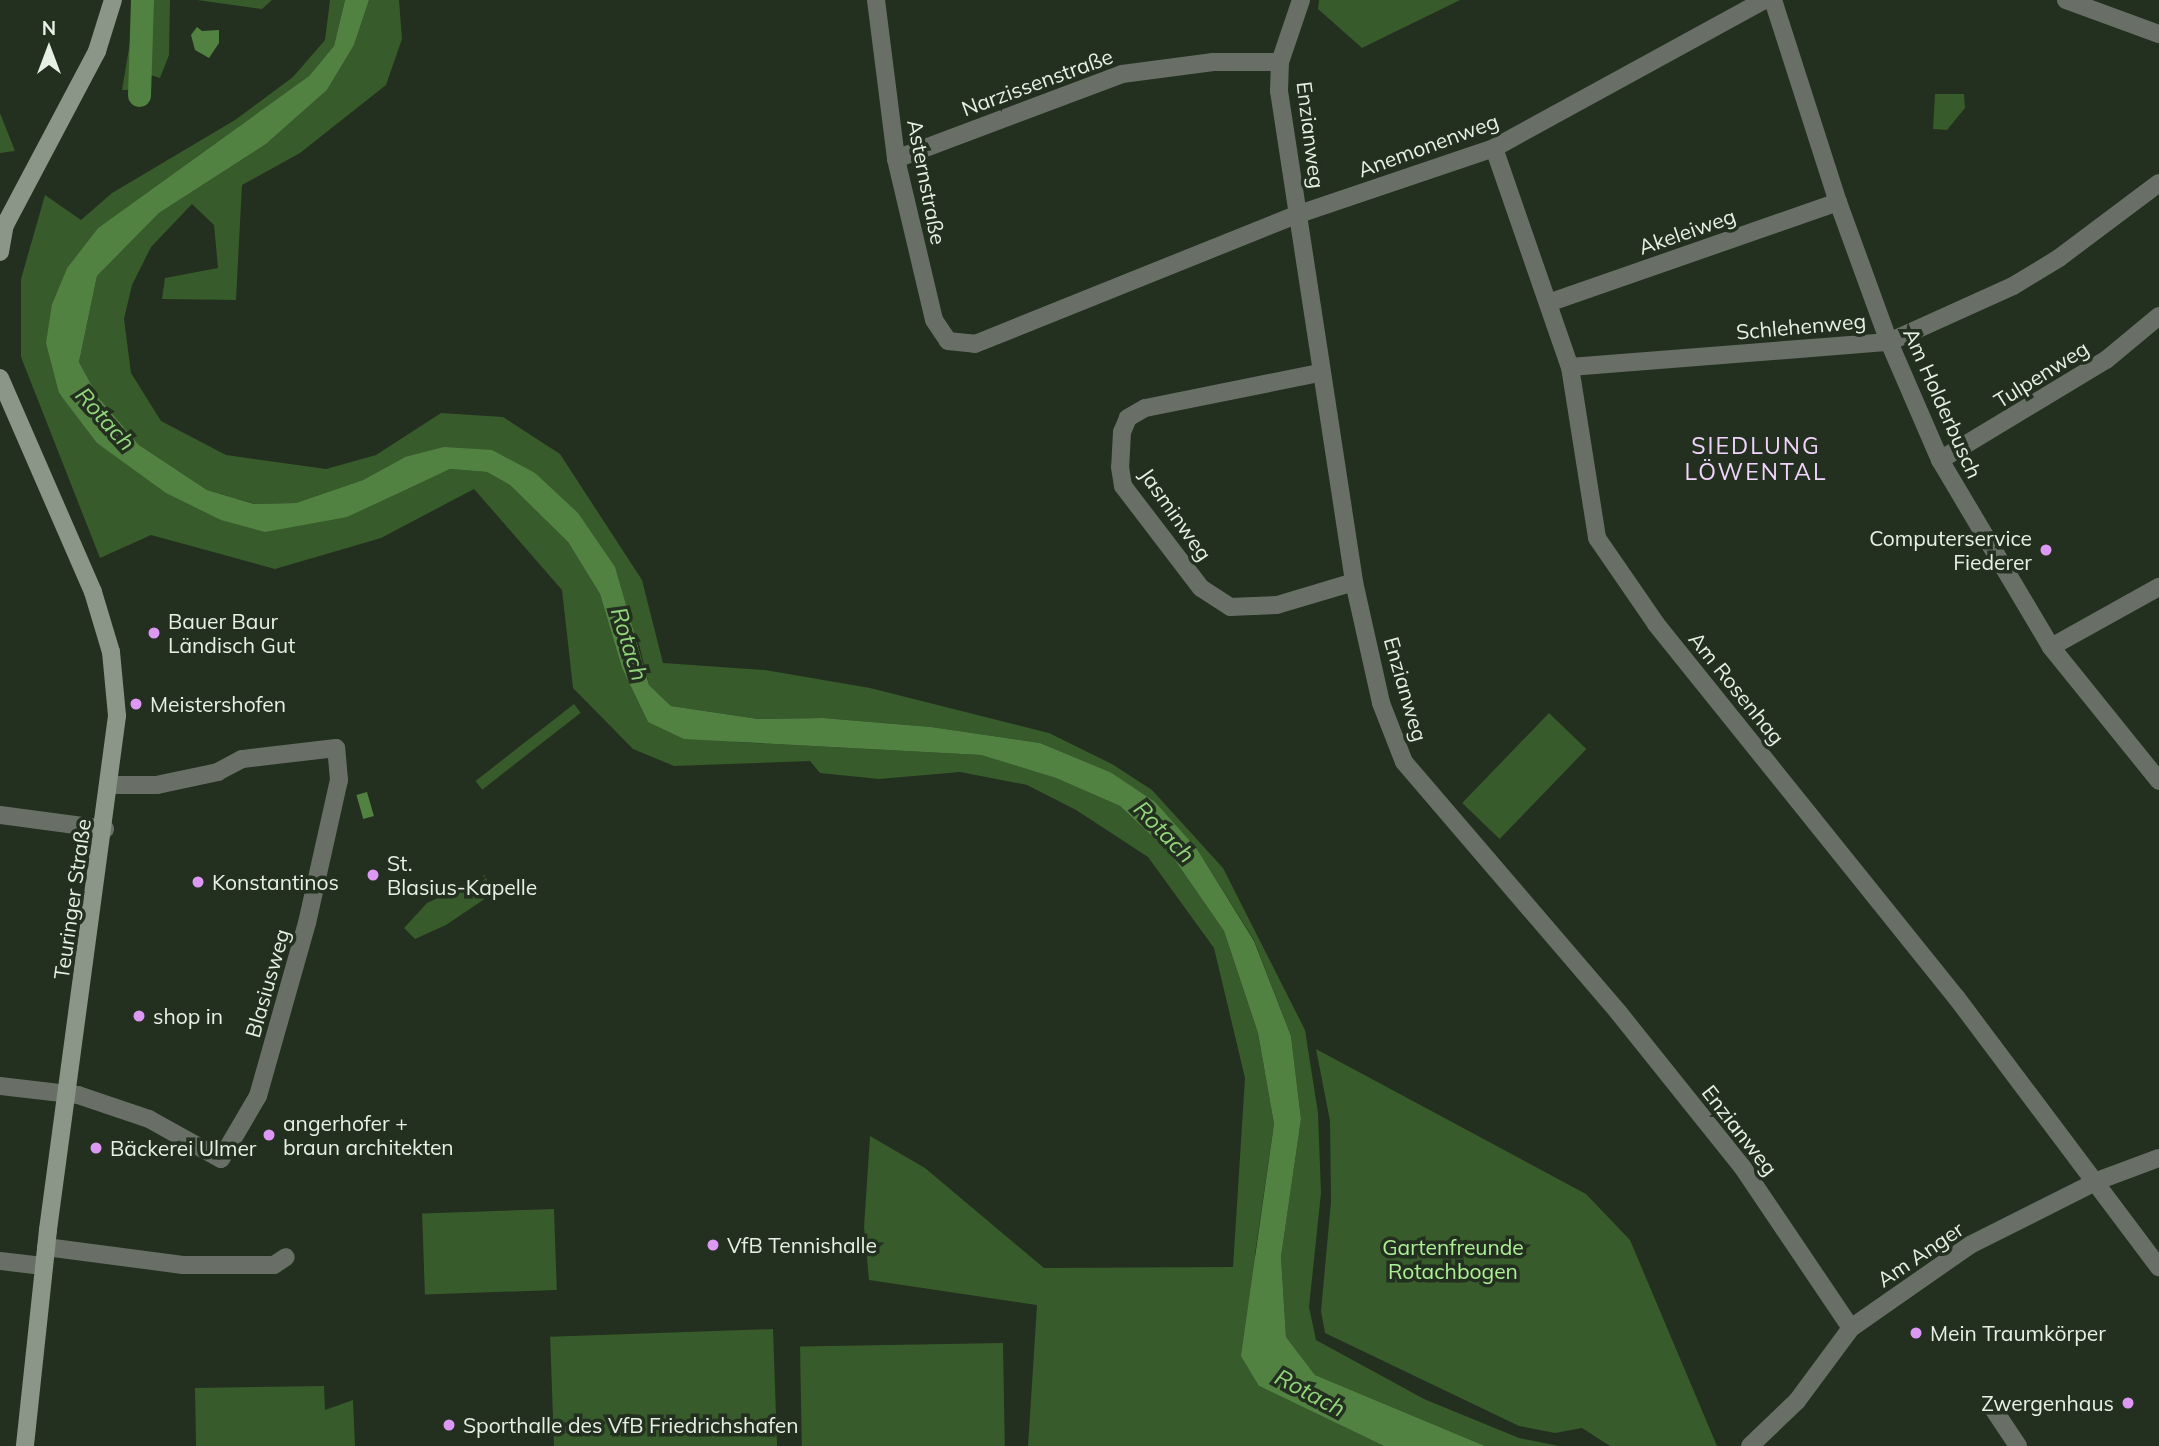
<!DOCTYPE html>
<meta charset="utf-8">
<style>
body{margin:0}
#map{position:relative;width:2159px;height:1446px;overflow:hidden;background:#232f1f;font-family:Mulish,sans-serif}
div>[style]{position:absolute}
.green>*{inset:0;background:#375b2a;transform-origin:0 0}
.water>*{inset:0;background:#528242;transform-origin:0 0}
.canal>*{height:23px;margin:-11.5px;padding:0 11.5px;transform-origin:11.5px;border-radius:11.5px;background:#528242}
.street>*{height:18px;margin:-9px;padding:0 9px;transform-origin:9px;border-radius:9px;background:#696f67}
.secondary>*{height:18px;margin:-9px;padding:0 9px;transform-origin:9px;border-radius:9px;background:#8b9588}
.dots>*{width:19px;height:19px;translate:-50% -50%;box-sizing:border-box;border:4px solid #232f1f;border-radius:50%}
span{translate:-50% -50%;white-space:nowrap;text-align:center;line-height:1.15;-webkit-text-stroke:7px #232f1f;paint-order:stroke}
.street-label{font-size:21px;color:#e8f0e6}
.poi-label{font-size:21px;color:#e8f0e6}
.right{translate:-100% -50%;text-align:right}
.left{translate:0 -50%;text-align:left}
.park-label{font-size:21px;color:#adf096}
.water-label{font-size:23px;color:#93d57c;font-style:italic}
.neighbourhood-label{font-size:23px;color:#f1d4fb;letter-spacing:2px}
.north{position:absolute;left:14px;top:14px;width:70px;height:70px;-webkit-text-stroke:5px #232f1f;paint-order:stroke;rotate:0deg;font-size:19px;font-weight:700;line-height:28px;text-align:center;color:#e8f0e6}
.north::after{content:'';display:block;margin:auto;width:24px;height:32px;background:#e8f0e6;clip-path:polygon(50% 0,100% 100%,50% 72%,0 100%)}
</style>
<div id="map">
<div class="green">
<div style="clip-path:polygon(137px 0,170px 0,169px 55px,160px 78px,144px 73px,132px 90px,122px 90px)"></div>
<div style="clip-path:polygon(197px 0,272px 0,262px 9px)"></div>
<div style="clip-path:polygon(330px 0,345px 0,334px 46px,309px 76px,98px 228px,67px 268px,52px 304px,59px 394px,221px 520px,419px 482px,450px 469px,487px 472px,510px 485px,568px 542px,600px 594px,622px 668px,648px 722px,737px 742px,981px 755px,1056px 778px,1120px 806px,1170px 853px,1224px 931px,1258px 1033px,1274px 1124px,1255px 1254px,1259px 1386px,1384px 1446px,1028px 1446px,1037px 1305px,869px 1280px,864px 1227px,870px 1136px,925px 1168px,1044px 1268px,1233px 1267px,1245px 1078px,1214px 948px,1148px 857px,1076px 810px,1027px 785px,960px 772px,879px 779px,820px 773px,810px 761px,674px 766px,633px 749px,573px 688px,562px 590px,474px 489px,381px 538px,275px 569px,151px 535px,100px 558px,21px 357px,21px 279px,45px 195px,81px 220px,112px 193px,235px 120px,293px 77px,325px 40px)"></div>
<div style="clip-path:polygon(369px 0,399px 0,402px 39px,386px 85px,300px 153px,242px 185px,236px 300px,162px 299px,165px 278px,218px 268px,214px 225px,192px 204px,151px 247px,132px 285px,124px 319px,131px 373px,161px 421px,226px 455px,326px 469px,376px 455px,441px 413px,503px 417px,560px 454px,642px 580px,663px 663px,765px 670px,870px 688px,1049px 733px,1112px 764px,1152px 790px,1223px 868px,1305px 1030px,1318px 1113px,1321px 1193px,1309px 1307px,1316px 1340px,1424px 1399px,1519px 1438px,1559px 1446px,1485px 1446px,1315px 1375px,1286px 1337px,1281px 1257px,1301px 1119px,1291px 1036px,1254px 940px,1197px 849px,1110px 772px,1040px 743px,931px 727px,823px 718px,758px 719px,671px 706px,649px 685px,638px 640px,535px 473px,405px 457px,363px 480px,296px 503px,255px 504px,207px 490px,139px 445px,98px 397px,79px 362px,97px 276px,159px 213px,266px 144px,327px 90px,354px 45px)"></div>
<div style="clip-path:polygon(1319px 0,1460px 0,1362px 48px,1318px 9px)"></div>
<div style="clip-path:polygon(1935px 94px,1964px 94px,1965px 108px,1947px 130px,1933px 129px)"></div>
<div style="clip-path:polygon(0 113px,15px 151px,0 153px)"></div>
<div style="left:574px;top:704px;width:11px;height:125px;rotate:52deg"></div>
<div style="left:1549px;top:713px;width:52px;height:125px;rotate:44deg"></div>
<div style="clip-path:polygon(485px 875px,492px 894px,446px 925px,415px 939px,404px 928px,427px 903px)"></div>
<div style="clip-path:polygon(1316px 1049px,1586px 1194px,1630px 1240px,1717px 1446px,1610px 1446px,1582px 1428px,1555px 1433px,1519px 1426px,1325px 1333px,1321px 1311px,1331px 1202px,1330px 1121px)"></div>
<div style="left:554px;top:1209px;width:81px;height:132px;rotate:88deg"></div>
<div style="left:773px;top:1329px;width:117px;height:223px;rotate:88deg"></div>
<div style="left:1003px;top:1343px;width:103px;height:203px;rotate:89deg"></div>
<div style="clip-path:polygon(324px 1386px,325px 1410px,353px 1400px,355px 1446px,196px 1446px,195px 1388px)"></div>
</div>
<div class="water">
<div style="clip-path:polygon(345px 0,369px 0,354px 45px,327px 90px,266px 144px,159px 213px,97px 276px,79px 362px,98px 397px,139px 445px,207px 490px,254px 504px,296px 503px,363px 480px,405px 457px,444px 447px,492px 450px,535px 473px,578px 513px,615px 567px,649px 685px,671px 706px,758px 719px,823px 718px,931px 727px,1040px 743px,1110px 772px,1155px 802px,1197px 849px,1254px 941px,1291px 1036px,1301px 1119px,1281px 1257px,1286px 1337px,1315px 1375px,1485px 1446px,1384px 1446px,1259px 1386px,1241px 1356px,1274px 1124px,1258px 1033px,1224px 931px,1170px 853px,1120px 806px,1056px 778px,981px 755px,684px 739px,648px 722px,622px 668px,600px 594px,568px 542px,510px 485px,487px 472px,450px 469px,347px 517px,265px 532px,221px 520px,166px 493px,97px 443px,59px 393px,46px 343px,52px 304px,67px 268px,98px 228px,309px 76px,334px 46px)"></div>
<div style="clip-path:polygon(197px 27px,202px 31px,219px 30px,219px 43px,209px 58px,195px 50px,191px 35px)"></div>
<div style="left:367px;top:792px;width:25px;height:11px;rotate:74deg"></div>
</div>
<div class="canal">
<div style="left:139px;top:95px;width:95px;rotate:-88.2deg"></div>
</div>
<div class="street">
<div style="left:876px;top:0;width:160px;rotate:82.8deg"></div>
<div style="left:896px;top:159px;width:165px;rotate:76.7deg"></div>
<div style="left:934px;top:320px;width:25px;rotate:56deg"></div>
<div style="left:948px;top:341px;width:27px;rotate:6deg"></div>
<div style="left:975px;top:344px;width:349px;rotate:-21.9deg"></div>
<div style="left:1299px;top:214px;width:206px;rotate:-18.7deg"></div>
<div style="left:1494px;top:148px;width:308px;rotate:-28.7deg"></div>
<div style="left:1301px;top:0;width:65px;rotate:108.7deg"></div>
<div style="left:1280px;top:62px;width:29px;rotate:92deg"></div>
<div style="left:1279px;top:91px;width:497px;rotate:81.3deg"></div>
<div style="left:1354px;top:582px;width:124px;rotate:77.4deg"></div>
<div style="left:1381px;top:703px;width:63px;rotate:68.7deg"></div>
<div style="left:1404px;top:762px;width:330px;rotate:49.4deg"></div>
<div style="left:1619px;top:1013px;width:198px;rotate:51.3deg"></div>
<div style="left:1743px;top:1168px;width:193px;rotate:56deg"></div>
<div style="left:1773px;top:0;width:212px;rotate:72.2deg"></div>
<div style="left:1838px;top:202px;width:149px;rotate:70deg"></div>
<div style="left:1889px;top:342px;width:129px;rotate:66.6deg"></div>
<div style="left:1940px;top:460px;width:217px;rotate:59.3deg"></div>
<div style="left:2051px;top:647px;width:172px;rotate:51.1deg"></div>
<div style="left:2066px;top:0;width:99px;rotate:20.1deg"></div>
<div style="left:1494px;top:148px;width:232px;rotate:70.9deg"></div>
<div style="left:1570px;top:367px;width:173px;rotate:81deg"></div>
<div style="left:1597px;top:538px;width:104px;rotate:55.5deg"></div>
<div style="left:1656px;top:624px;width:479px;rotate:51.2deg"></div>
<div style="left:1956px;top:997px;width:338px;rotate:53.1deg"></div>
<div style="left:896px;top:159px;width:241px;rotate:-20.6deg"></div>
<div style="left:1122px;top:74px;width:92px;rotate:-7.5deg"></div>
<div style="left:1213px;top:62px;width:67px"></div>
<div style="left:1551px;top:302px;width:304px;rotate:-19.2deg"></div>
<div style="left:1570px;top:367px;width:320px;rotate:-4.5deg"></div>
<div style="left:1889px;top:342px;width:136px;rotate:-24.3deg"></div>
<div style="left:2013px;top:286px;width:54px;rotate:-31.3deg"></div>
<div style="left:2059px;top:258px;width:125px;rotate:-36.9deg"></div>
<div style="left:1319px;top:373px;width:177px;rotate:168.6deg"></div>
<div style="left:1145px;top:408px;width:20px;rotate:150deg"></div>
<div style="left:1128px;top:418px;width:15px;rotate:113deg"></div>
<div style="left:1122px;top:432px;width:35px;rotate:93deg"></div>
<div style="left:1120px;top:467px;width:19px;rotate:81deg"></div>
<div style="left:1123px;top:486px;width:128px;rotate:52.6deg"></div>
<div style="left:1201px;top:588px;width:35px;rotate:33deg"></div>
<div style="left:1230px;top:607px;width:47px;rotate:-2.4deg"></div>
<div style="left:1277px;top:605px;width:80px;rotate:-16.6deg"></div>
<div style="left:1940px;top:460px;width:194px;rotate:-31.1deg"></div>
<div style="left:2106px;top:360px;width:69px;rotate:-39.7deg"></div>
<div style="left:2051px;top:647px;width:124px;rotate:-29.1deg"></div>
<div style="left:0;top:815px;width:106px;rotate:7.6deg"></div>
<div style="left:0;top:1086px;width:79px;rotate:6.6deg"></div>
<div style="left:78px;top:1095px;width:75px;rotate:18.7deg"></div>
<div style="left:149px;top:1119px;width:82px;rotate:29.1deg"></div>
<div style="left:221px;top:1159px;width:73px;rotate:-59.6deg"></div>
<div style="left:258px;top:1096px;width:180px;rotate:-74.2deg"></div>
<div style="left:307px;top:923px;width:147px;rotate:-77.4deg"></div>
<div style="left:339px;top:780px;width:32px;rotate:-95deg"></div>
<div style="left:336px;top:748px;width:95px;rotate:173.3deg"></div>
<div style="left:242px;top:759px;width:27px;rotate:152deg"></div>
<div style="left:218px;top:772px;width:62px;rotate:168deg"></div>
<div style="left:157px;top:785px;width:47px;rotate:180deg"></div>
<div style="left:46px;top:1247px;width:138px;rotate:7.5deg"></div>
<div style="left:183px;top:1265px;width:91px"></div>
<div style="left:274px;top:1265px;width:14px;rotate:-34deg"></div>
<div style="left:0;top:1261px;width:43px;rotate:6.6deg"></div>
<div style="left:1992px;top:1407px;width:47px;rotate:56.3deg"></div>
<div style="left:1750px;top:1446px;width:65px;rotate:-43.8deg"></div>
<div style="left:1797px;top:1401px;width:91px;rotate:-53.5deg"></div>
<div style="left:1851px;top:1328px;width:145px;rotate:-34.9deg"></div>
<div style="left:1970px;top:1245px;width:142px;rotate:-26.7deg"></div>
<div style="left:2097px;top:1181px;width:66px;rotate:-20.4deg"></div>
</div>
<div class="secondary">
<div style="left:0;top:252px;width:27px;rotate:-80deg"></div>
<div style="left:5px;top:225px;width:197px;rotate:-62.1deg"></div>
<div style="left:97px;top:51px;width:53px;rotate:-72.6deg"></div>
<div style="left:0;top:378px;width:233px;rotate:66.5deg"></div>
<div style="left:93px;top:592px;width:63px;rotate:73.3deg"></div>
<div style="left:111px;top:652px;width:64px;rotate:84.6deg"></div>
<div style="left:117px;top:716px;width:519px;rotate:97.65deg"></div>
<div style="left:48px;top:1230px;width:217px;rotate:96.1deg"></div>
</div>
<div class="dots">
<div style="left:2046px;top:550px;background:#dd98f3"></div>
<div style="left:154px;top:633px;background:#dd98f3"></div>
<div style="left:136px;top:704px;background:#dd98f3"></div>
<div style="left:373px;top:875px;background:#dd98f3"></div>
<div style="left:198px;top:882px;background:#dd98f3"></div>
<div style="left:139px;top:1016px;background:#dd98f3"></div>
<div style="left:269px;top:1135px;background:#dd98f3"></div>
<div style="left:96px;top:1148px;background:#dd98f3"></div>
<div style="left:713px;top:1245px;background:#dd98f3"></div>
<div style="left:1916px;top:1333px;background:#dd98f3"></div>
<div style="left:2128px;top:1403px;background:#dd98f3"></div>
<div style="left:449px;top:1425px;background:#dd98f3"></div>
</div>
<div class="street-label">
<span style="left:1037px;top:82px;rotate:-20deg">Narzissenstraße</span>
<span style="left:1311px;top:135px;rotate:83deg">Enzianweg</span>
<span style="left:1428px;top:145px;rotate:-20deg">Anemonenweg</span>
<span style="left:927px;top:182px;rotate:79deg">Asternstraße</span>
<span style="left:1687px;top:231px;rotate:-19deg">Akeleiweg</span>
<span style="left:1801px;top:326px;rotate:-5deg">Schlehenweg</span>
<span style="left:2041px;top:374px;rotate:-32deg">Tulpenweg</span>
<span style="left:1943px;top:403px;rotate:66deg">Am Holderbusch</span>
<span style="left:1176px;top:514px;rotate:55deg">Jasminweg</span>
<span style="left:1737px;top:688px;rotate:51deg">Am Rosenhag</span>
<span style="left:1406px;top:689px;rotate:74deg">Enzianweg</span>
<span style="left:72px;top:899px;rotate:-82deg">Teuringer Straße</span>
<span style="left:267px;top:983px;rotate:-74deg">Blasiusweg</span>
<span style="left:1740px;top:1130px;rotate:52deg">Enzianweg</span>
<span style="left:1920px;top:1254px;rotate:-34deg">Am Anger</span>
</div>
<div class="poi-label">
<span class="right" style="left:2032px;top:550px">Computerservice<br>Fiederer</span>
<span class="left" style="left:168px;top:633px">Bauer Baur<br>Ländisch Gut</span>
<span class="left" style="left:150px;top:704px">Meistershofen</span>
<span class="left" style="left:387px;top:875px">St.<br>Blasius-Kapelle</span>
<span class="left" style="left:212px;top:882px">Konstantinos</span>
<span class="left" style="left:153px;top:1016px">shop in</span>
<span class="left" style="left:283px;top:1135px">angerhofer +<br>braun architekten</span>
<span class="left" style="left:110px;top:1148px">Bäckerei Ulmer</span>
<span class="left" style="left:727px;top:1245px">VfB Tennishalle</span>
<span class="left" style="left:1930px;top:1333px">Mein Traumkörper</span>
<span class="right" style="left:2114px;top:1403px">Zwergenhaus</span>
<span class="left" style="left:463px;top:1425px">Sporthalle des VfB Friedrichshafen</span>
</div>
<div class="park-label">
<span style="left:1453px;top:1259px">Gartenfreunde<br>Rotachbogen</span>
</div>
<div class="water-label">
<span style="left:105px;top:419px;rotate:48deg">Rotach</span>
<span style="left:629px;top:644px;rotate:73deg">Rotach</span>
<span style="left:1164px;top:832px;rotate:46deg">Rotach</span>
<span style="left:1310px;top:1393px;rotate:28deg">Rotach</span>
</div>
<div class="neighbourhood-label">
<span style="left:1756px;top:459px">SIEDLUNG<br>LÖWENTAL</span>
</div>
<div class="north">N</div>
</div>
